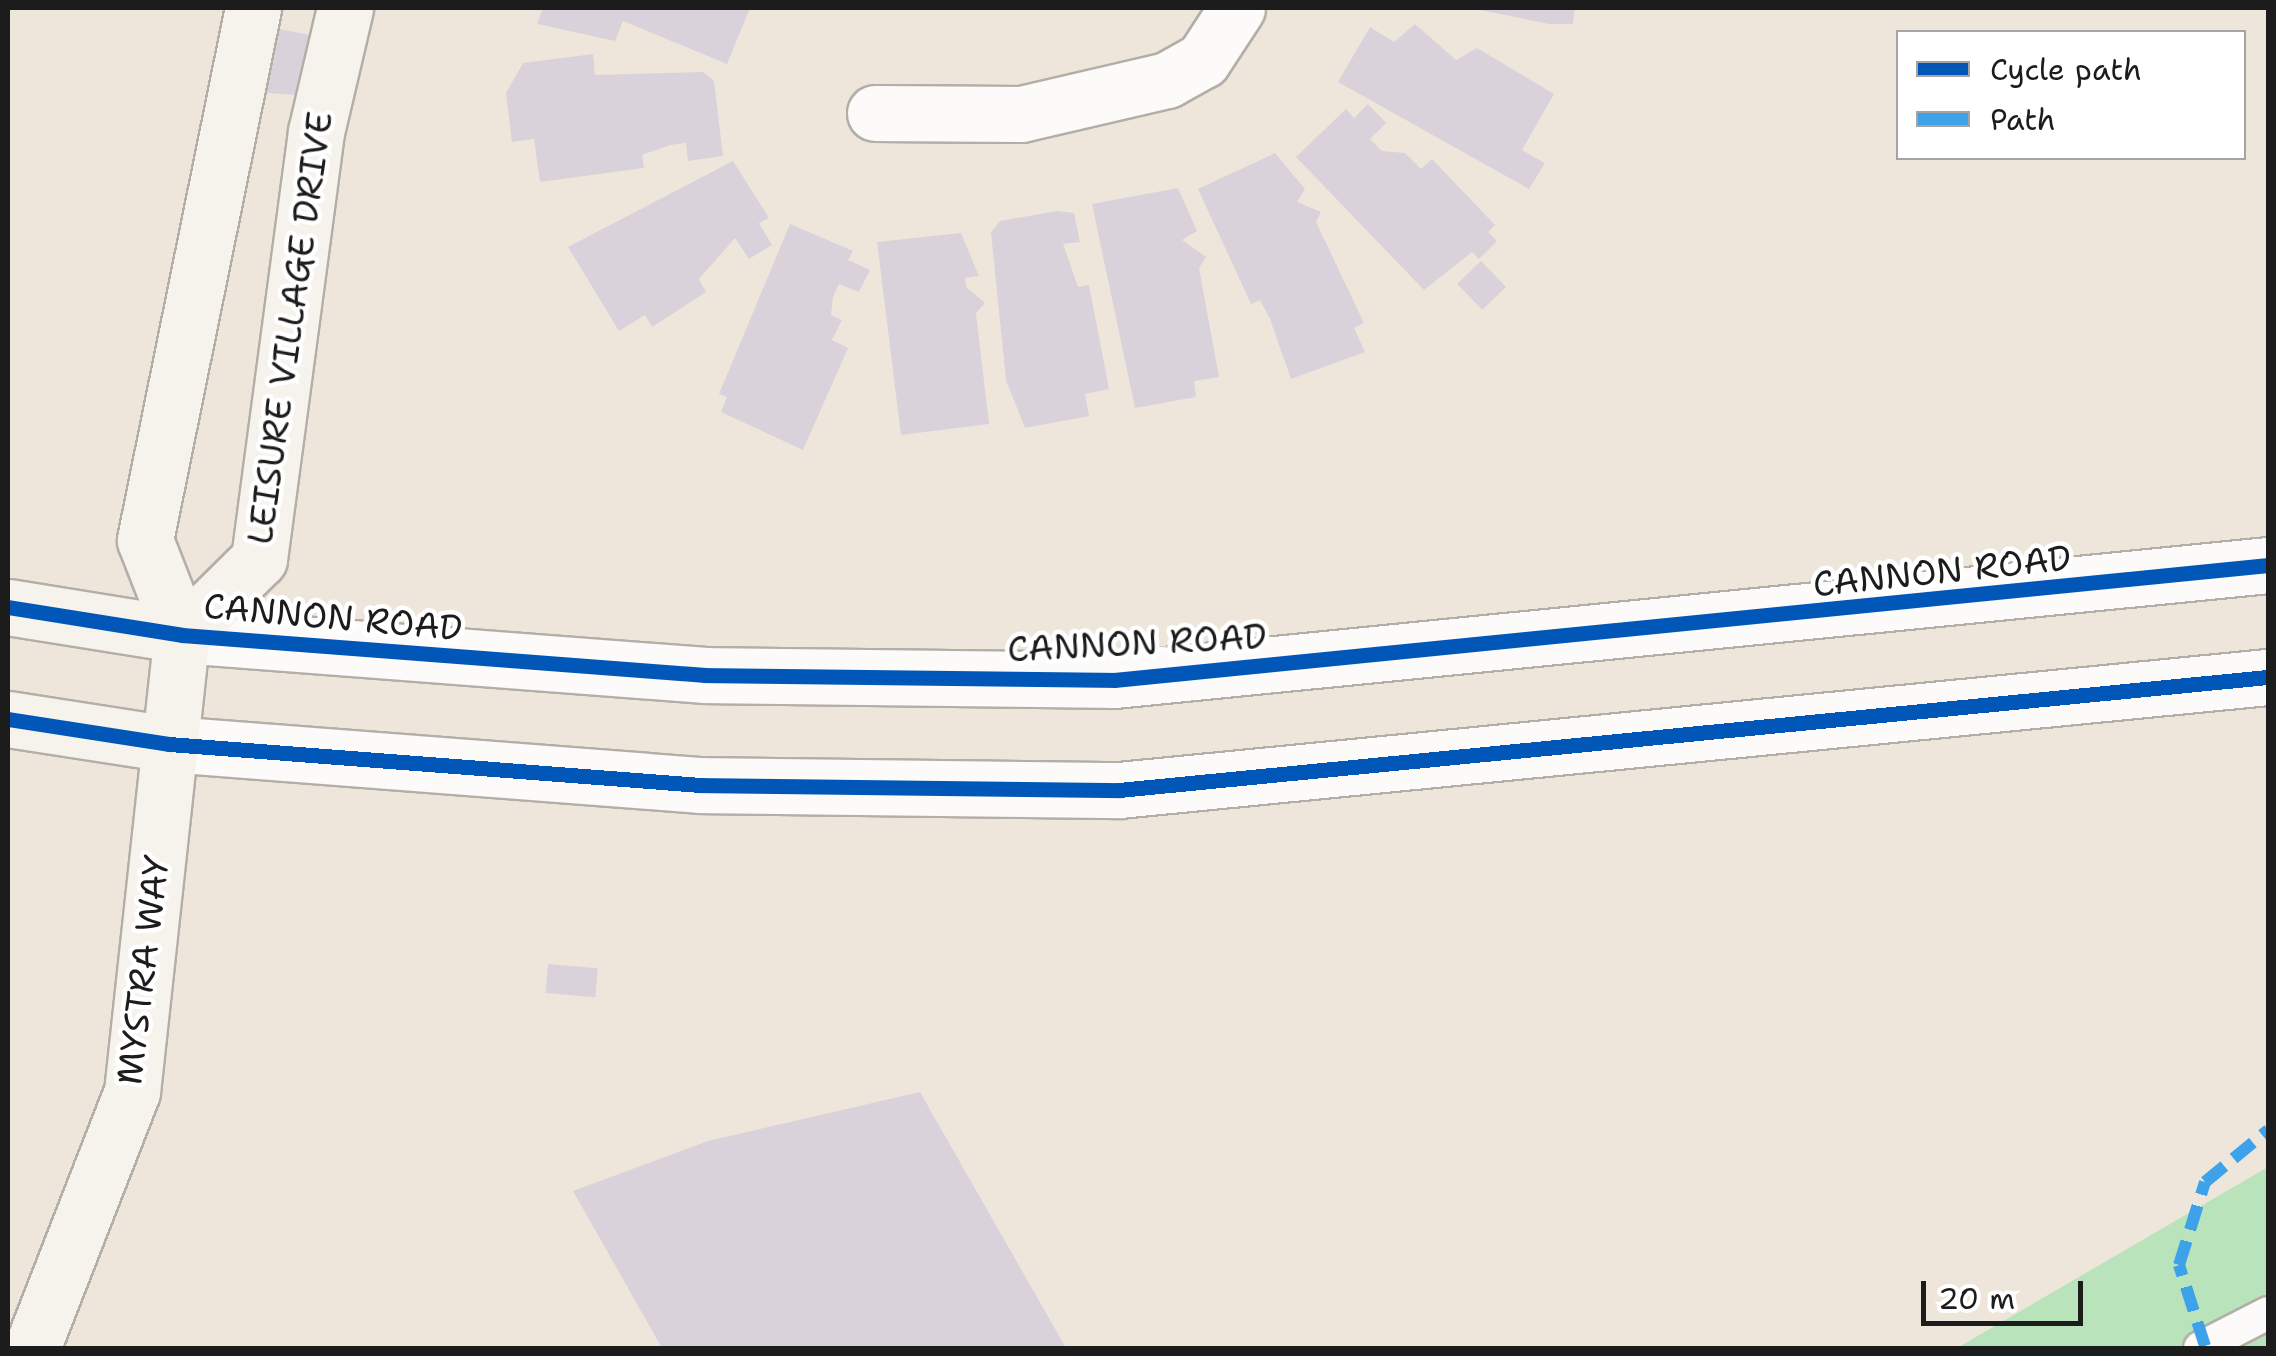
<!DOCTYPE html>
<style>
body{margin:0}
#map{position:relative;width:2276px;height:1356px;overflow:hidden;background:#eee6da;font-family:"Shantell Sans",sans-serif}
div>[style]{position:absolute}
.green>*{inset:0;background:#b9e3ba}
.building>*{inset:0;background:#dad2db;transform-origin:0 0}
.roads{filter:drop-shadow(2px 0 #b3aea7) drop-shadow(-2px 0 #b3aea7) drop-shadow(0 2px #b3aea7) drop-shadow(0 -2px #b3aea7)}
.lane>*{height:32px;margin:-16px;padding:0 16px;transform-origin:16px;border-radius:16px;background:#fcfbf9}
.street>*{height:55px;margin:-27.5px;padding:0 27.5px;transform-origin:27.5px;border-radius:27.5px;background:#fcfbf9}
.secondary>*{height:55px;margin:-27.5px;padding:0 27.5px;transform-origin:27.5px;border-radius:27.5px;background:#f6f2ec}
.quiet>*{height:12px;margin-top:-6px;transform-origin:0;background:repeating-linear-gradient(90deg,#3da2ea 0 25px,transparent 0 37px)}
.cycleway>*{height:15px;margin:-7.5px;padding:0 7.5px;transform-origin:7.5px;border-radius:7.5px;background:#0057b8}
span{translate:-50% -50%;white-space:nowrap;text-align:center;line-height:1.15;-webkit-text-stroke:9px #fff;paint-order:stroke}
.street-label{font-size:35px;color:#1c1c1c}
.frame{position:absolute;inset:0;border:10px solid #1c1c1c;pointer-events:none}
.legend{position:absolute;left:1896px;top:30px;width:350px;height:130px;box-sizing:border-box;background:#fff;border:2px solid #a4a4a4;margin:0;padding:12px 18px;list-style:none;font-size:30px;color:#1c1c1c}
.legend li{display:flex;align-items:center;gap:20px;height:50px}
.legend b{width:50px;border:2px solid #a4a4a4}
.scale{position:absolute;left:1921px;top:1281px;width:162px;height:45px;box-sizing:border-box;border:5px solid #1c1c1c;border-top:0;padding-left:12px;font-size:30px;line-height:35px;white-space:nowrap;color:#1c1c1c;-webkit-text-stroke:8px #fff;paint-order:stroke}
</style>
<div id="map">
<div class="green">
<div style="clip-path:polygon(2268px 1167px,2268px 1348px,1957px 1348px)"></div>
</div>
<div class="building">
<div style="clip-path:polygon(543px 8px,750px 8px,727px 64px,623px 21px,615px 41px,537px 24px)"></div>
<div style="clip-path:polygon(1470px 8px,1575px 8px,1573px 24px,1549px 24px)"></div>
<div style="clip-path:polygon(254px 24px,340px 41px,336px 98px,254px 92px)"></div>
<div style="clip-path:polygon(1415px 24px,1456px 60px,1477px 48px,1554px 94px,1522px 150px,1545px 163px,1529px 189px,1338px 82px,1370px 27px,1394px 42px)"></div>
<div style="clip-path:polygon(593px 54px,595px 75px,703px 72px,714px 81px,723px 156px,688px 161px,686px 143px,670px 145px,642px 155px,644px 168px,540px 182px,534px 139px,512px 142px,506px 93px,523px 63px)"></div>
<div style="clip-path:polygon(1368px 104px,1386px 123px,1370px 139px,1382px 151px,1405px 153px,1421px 169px,1432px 159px,1495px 225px,1488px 232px,1497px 241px,1479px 259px,1472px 252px,1424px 290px,1296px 157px,1346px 109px,1354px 118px)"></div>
<div style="clip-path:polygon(1275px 153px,1305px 189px,1297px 202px,1321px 212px,1316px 222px,1364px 323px,1354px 328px,1365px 352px,1291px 379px,1270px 319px,1260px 300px,1251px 304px,1198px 189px)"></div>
<div style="clip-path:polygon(733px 161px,769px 218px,759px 223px,772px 245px,749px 259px,735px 238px,699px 279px,706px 292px,652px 327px,645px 315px,619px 331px,568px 247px)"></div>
<div style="clip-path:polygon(1178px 188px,1197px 231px,1182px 240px,1206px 257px,1199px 268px,1219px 377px,1194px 381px,1196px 397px,1135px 408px,1092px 204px)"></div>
<div style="clip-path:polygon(1057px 211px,1074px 213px,1080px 242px,1063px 244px,1078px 287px,1089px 285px,1109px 389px,1085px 394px,1089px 416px,1025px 428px,1006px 380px,991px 232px,1000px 221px)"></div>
<div style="clip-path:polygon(790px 224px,853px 251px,848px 260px,870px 270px,859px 292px,839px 284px,833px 297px,831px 315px,842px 320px,832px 340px,848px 348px,803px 450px,721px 412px,727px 397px,719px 394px)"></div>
<div style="clip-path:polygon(961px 233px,979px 276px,965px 278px,966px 287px,985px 303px,976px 313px,989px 424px,901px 435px,877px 242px)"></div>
<div style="left:1481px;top:261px;width:36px;height:33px;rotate:46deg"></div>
<div style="left:548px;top:964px;width:50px;height:29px;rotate:5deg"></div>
<div style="clip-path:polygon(920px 1092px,1066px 1348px,662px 1348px,573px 1191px,708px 1141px)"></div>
</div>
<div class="roads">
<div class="lane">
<div style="left:2200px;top:1348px;width:76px;rotate:-27.2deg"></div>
</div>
<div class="street">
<div style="left:875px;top:113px;width:146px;rotate:0.4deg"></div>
<div style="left:1021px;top:114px;width:150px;rotate:-13.1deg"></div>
<div style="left:1167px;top:80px;width:41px;rotate:-29.1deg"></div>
<div style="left:1203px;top:60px;width:62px;rotate:-56.8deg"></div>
<div style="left:182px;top:635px;width:525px;rotate:4.37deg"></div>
<div style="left:705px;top:675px;width:409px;rotate:0.7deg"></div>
<div style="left:1114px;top:680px;width:1160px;rotate:-5.69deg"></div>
<div style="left:169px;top:744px;width:534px;rotate:4.41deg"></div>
<div style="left:701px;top:785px;width:418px;rotate:0.7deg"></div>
<div style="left:1119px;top:790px;width:1155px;rotate:-5.62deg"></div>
</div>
<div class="secondary">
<div style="left:8px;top:607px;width:176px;rotate:9.1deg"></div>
<div style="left:182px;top:635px;width:108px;rotate:-44.6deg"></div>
<div style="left:259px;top:559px;width:431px;rotate:-82.4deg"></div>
<div style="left:316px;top:132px;width:127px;rotate:-76.8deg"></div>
<div style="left:8px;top:719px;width:163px;rotate:8.8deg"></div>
<div style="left:32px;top:1348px;width:275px;rotate:-68.7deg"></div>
<div style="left:132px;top:1092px;width:460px;rotate:-83.8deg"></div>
<div style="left:182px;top:635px;width:102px;rotate:-111.3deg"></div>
<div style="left:145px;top:540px;width:543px;rotate:-78.52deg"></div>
</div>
</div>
<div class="quiet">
<div style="left:2205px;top:1346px;width:85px;rotate:-107.8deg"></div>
<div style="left:2179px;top:1265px;width:87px;rotate:-72.6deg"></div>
<div style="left:2205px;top:1182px;width:82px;rotate:-39.5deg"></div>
</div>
<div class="cycleway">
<div style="left:8px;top:607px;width:176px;rotate:9.1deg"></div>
<div style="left:182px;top:635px;width:525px;rotate:4.37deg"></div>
<div style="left:705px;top:675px;width:409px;rotate:0.7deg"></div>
<div style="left:1114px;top:680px;width:1160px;rotate:-5.69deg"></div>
<div style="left:8px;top:719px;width:163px;rotate:8.8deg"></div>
<div style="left:169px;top:744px;width:534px;rotate:4.41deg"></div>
<div style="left:701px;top:785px;width:418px;rotate:0.7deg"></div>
<div style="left:1119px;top:790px;width:1155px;rotate:-5.62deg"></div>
</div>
<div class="street-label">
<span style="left:290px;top:328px;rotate:-82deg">LEISURE VILLAGE DRIVE</span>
<span style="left:1942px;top:571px;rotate:-6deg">CANNON ROAD</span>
<span style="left:333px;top:617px;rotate:5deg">CANNON ROAD</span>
<span style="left:1137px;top:643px;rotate:-3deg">CANNON ROAD</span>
<span style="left:143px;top:970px;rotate:-83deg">MYSTRA WAY</span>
</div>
<div class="frame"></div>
<ul class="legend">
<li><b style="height:12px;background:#0057b8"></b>Cycle path</li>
<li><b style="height:12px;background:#3da2ea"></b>Path</li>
</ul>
<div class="scale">20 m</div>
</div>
